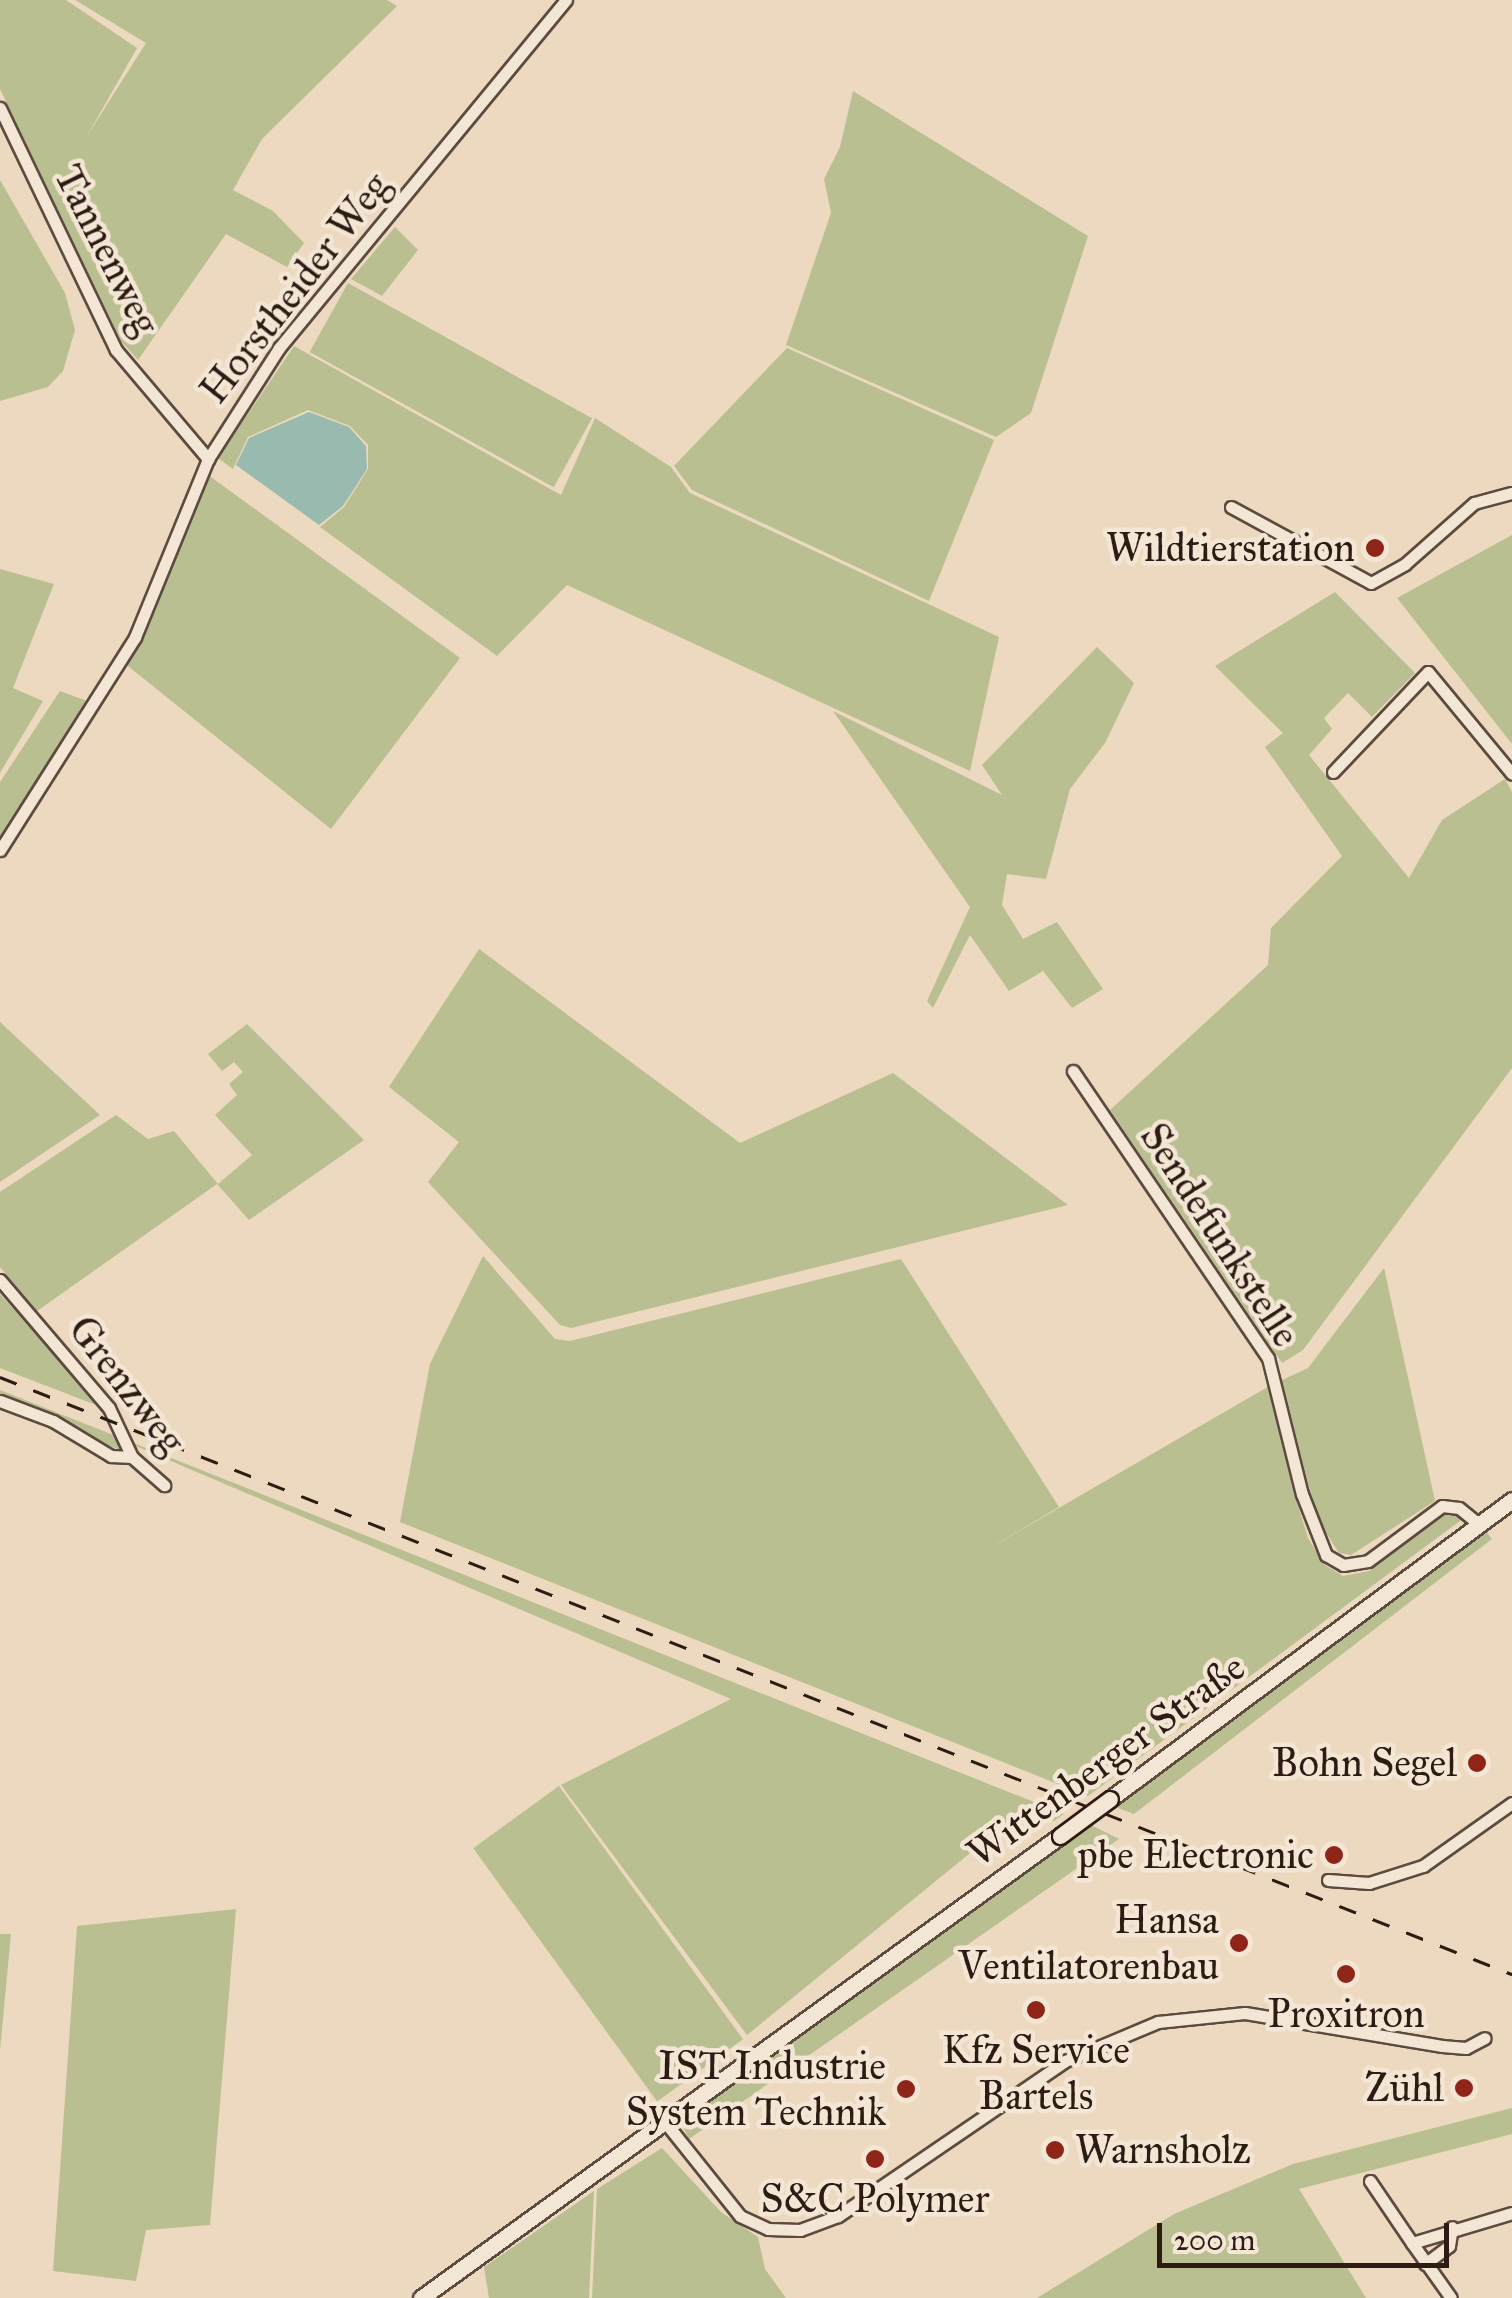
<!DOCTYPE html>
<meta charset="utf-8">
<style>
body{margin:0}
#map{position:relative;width:1512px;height:2298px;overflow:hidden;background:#ecd9bf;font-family:"IM FELL Great Primer",serif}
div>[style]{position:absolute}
.green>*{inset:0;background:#b9bf91;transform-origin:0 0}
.water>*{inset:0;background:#99baae}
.roads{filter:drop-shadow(2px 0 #5d4a3f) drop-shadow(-2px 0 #5d4a3f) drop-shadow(0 2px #5d4a3f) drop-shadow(0 -2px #5d4a3f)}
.minor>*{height:11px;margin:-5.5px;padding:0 5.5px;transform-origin:5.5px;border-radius:5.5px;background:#f3e6d5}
.secondary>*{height:15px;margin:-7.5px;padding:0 7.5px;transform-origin:7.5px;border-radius:7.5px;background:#f3e6d5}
.rail>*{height:2.5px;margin-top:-1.25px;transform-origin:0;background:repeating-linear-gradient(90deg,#2d1b14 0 18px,transparent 0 36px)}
.bridges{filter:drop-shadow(2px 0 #2d1b14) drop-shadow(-2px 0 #2d1b14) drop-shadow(0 2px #2d1b14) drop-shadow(0 -2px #2d1b14)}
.secondary-bridge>*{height:15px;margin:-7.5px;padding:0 7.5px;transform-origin:7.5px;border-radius:7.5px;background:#f3e6d5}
.dots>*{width:28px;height:28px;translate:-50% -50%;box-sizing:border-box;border:5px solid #f3e6d5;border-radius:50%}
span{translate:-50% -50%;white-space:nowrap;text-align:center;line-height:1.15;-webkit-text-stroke:9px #f3e6d5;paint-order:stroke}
.street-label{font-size:40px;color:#2d1b14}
.poi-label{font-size:40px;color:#2d1b14}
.right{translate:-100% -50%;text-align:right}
.left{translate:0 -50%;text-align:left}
.scale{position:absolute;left:1157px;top:2223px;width:292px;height:45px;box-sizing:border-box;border:5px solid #2d1b14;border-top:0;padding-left:12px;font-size:30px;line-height:35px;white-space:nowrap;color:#2d1b14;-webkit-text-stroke:8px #f3e6d5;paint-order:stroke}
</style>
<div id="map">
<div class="green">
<div style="clip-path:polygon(0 0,66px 0,137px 48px,87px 136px,146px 43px,75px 0,387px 0,397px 6px,262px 139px,233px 190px,273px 211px,304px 243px,287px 267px,226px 234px,138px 360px,121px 341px,0 89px)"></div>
<div style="clip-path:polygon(853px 91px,1088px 236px,1031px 413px,996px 437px,786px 345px,831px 213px,824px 179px,840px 147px)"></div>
<div style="clip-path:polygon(0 180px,65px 293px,75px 330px,63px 371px,48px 387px,0 401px)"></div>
<div style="clip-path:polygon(395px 227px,418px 250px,382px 296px,351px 279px)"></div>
<div style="left:348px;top:283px;width:279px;height:79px;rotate:29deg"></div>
<div style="clip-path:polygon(294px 346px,561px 495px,595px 418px,671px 467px,690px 493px,999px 637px,970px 771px,567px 585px,497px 656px,320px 527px,344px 507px,368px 469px,368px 445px,350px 426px,308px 410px,248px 437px,233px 469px,218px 458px)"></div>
<div style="clip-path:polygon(787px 348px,994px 440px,929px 601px,692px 490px,674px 466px)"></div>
<div style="clip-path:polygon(204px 472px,460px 658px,331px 829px,123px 662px)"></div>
<div style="clip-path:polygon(1512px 535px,1512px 744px,1397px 598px)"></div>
<div style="clip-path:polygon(0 569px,54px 584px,13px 688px,43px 701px,0 773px)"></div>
<div style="clip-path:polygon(1335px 592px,1415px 673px,1372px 717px,1348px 693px,1324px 718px,1332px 729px,1309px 755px,1409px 878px,1442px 820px,1505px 779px,1512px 792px,1512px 1068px,1303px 1350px,1282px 1363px,1110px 1110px,1268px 965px,1271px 928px,1342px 856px,1265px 747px,1283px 733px,1215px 666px)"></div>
<div style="clip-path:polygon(1097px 647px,1134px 683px,1105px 743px,1070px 789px,1046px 879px,1007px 874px,1002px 905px,1023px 939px,1057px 922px,1103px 989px,1072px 1008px,1043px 971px,1009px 991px,970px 935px,933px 1008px,927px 1001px,970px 907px,833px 711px,1002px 795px,982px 765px)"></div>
<div style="clip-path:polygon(60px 691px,87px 701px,0 843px,0 782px)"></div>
<div style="clip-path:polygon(479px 949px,740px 1143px,893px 1073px,1068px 1205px,571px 1328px,560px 1325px,428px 1182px,459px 1142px,389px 1087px)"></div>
<div style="clip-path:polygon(0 1022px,100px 1115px,0 1182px)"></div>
<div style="clip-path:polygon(247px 1024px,364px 1140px,249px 1220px,217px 1184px,37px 1311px,0 1267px,0 1192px,116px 1115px,148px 1139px,174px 1131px,218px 1184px,252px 1155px,215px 1115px,237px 1095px,229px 1084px,243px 1072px,234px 1062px,222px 1071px,208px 1054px)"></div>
<div style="clip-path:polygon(483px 1256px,555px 1339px,570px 1341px,901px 1259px,1059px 1507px,983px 1552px,1271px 1385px,1295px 1496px,1308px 1538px,1325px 1565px,1343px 1576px,1369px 1571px,1445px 1512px,1464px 1518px,1088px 1796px,400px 1522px,430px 1364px)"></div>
<div style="clip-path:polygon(1384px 1268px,1435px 1501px,1351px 1555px,1339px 1553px,1318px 1520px,1280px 1381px,1308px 1368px)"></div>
<div style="clip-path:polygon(0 1294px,104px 1408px,0 1368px)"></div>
<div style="clip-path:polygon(0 1390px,116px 1436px,122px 1451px,0 1398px)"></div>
<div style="clip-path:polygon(131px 1444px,131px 1442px,1064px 1814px,1054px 1821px,1023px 1810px,747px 2035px,561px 1785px,731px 1699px)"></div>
<div style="clip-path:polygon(1484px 1529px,1492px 1539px,1134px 1814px,1115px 1807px)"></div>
<div style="left:559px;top:1786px;width:313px;height:106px;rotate:54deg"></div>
<div style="clip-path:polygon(1089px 1824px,1119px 1839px,689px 2139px,684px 2129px,689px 2115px)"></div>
<div style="clip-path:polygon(236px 1909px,210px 2225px,146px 2230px,136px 2281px,53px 2271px,77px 1926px)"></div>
<div style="clip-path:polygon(0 1934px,11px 1934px,0 2050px)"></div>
<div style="clip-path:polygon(1512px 2108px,1512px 2134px,1299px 2189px,1366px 2298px,1037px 2298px,1174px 2214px,1293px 2164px)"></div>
<div style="clip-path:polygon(662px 2148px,721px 2212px,758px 2237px,765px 2269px,786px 2298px,592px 2298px,597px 2189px)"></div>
<div style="clip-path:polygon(594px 2191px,589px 2298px,489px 2298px,484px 2267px)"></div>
</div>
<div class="water">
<div style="clip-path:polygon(309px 412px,349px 427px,366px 446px,367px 469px,343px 506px,319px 525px,236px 465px,249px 438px)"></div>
</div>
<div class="roads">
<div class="minor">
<div style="left:0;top:108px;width:268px;rotate:64.4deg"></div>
<div style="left:116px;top:350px;width:143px;rotate:49.8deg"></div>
<div style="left:1231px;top:507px;width:159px;rotate:28.5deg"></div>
<div style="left:1371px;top:583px;width:39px;rotate:-29deg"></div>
<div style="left:1405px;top:564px;width:92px;rotate:-41.5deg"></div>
<div style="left:1474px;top:503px;width:39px;rotate:-15deg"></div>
<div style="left:1333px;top:772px;width:138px;rotate:-46.5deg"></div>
<div style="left:1428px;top:672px;width:132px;rotate:50.5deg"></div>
<div style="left:0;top:850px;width:252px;rotate:-57.6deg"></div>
<div style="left:135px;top:637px;width:192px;rotate:-67.7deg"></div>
<div style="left:208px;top:459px;width:132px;rotate:-57.4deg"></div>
<div style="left:279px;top:348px;width:451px;rotate:-50.5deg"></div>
<div style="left:1073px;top:1071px;width:347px;rotate:55.8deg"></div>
<div style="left:1268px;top:1358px;width:140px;rotate:76deg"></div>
<div style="left:1302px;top:1494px;width:66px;rotate:68.5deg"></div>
<div style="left:1326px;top:1555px;width:20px;rotate:30deg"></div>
<div style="left:1343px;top:1565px;width:25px;rotate:-9deg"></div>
<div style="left:1368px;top:1561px;width:92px;rotate:-36.6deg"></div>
<div style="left:1442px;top:1506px;width:17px;rotate:7deg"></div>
<div style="left:1459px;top:1508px;width:27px;rotate:39deg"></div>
<div style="left:0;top:1280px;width:168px;rotate:49.6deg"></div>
<div style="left:109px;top:1408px;width:54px;rotate:64.9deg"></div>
<div style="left:132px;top:1457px;width:43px;rotate:41.2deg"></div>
<div style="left:0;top:1401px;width:57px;rotate:20.7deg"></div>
<div style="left:53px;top:1421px;width:68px;rotate:31.1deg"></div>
<div style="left:111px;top:1456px;width:21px;rotate:3deg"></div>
<div style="left:1328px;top:1880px;width:41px;rotate:4.2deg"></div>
<div style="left:1369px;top:1883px;width:57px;rotate:-17.5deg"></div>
<div style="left:1423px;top:1866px;width:109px;rotate:-35.3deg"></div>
<div style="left:665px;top:2122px;width:120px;rotate:51.4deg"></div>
<div style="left:740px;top:2216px;width:31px;rotate:25deg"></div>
<div style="left:768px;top:2229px;width:32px;rotate:2deg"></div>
<div style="left:800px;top:2230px;width:40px;rotate:-20.2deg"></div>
<div style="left:838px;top:2216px;width:275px;rotate:-34.3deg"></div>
<div style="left:1065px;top:2061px;width:101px;rotate:-22.8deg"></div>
<div style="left:1158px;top:2022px;width:87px;rotate:-5.9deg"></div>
<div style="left:1245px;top:2013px;width:200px;rotate:9.5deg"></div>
<div style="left:1442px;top:2046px;width:24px;rotate:5deg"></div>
<div style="left:1466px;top:2048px;width:21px;rotate:-28deg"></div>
<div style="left:1370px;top:2181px;width:75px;rotate:55.9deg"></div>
<div style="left:1412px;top:2243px;width:104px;rotate:-16.7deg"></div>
<div style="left:1412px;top:2243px;width:67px;rotate:54.7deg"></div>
<div style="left:1425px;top:2264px;width:30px;rotate:-37deg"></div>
<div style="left:1449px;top:2246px;width:19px;rotate:-81deg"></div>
</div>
<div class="secondary">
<div style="left:1110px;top:1799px;width:501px;rotate:-36.64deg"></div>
<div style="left:421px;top:2298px;width:789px;rotate:-35.87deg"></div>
</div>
</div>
<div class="rail">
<div style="left:0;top:1377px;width:1626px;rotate:21.55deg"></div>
</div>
<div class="bridges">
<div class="secondary-bridge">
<div style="left:1060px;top:1836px;width:62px;rotate:-36.5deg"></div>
</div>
</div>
<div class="dots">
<div style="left:1375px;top:548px;background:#8f2418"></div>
<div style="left:1477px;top:1763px;background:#8f2418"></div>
<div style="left:1334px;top:1855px;background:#8f2418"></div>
<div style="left:1239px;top:1943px;background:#8f2418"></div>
<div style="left:1346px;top:1974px;background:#8f2418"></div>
<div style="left:1036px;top:2010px;background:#8f2418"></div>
<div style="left:1464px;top:2088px;background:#8f2418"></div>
<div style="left:906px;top:2089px;background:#8f2418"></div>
<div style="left:1055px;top:2150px;background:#8f2418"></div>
<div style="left:875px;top:2159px;background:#8f2418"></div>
</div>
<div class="street-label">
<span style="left:107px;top:250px;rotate:63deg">Tannenweg</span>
<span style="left:295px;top:288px;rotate:-52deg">Horstheider Weg</span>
<span style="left:1220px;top:1235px;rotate:57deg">Sendefunkstelle</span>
<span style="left:127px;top:1385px;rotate:52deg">Grenzweg</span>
<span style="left:1106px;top:1760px;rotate:-36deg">Wittenberger Straße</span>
</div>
<div class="poi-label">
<span class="right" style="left:1355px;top:548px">Wildtierstation</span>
<span class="right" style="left:1457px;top:1763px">Bohn Segel</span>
<span class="right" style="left:1314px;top:1855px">pbe Electronic</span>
<span class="right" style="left:1219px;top:1943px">Hansa<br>Ventilatorenbau</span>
<span style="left:1346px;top:2014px">Proxitron</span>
<span style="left:1036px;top:2073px">Kfz Service<br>Bartels</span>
<span class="right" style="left:886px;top:2089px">IST Industrie<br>System Technik</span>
<span class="right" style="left:1444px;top:2088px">Zühl</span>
<span class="left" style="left:1075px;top:2150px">Warnsholz</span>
<span style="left:875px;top:2199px">S&amp;C Polymer</span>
</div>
<div class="scale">200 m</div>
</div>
